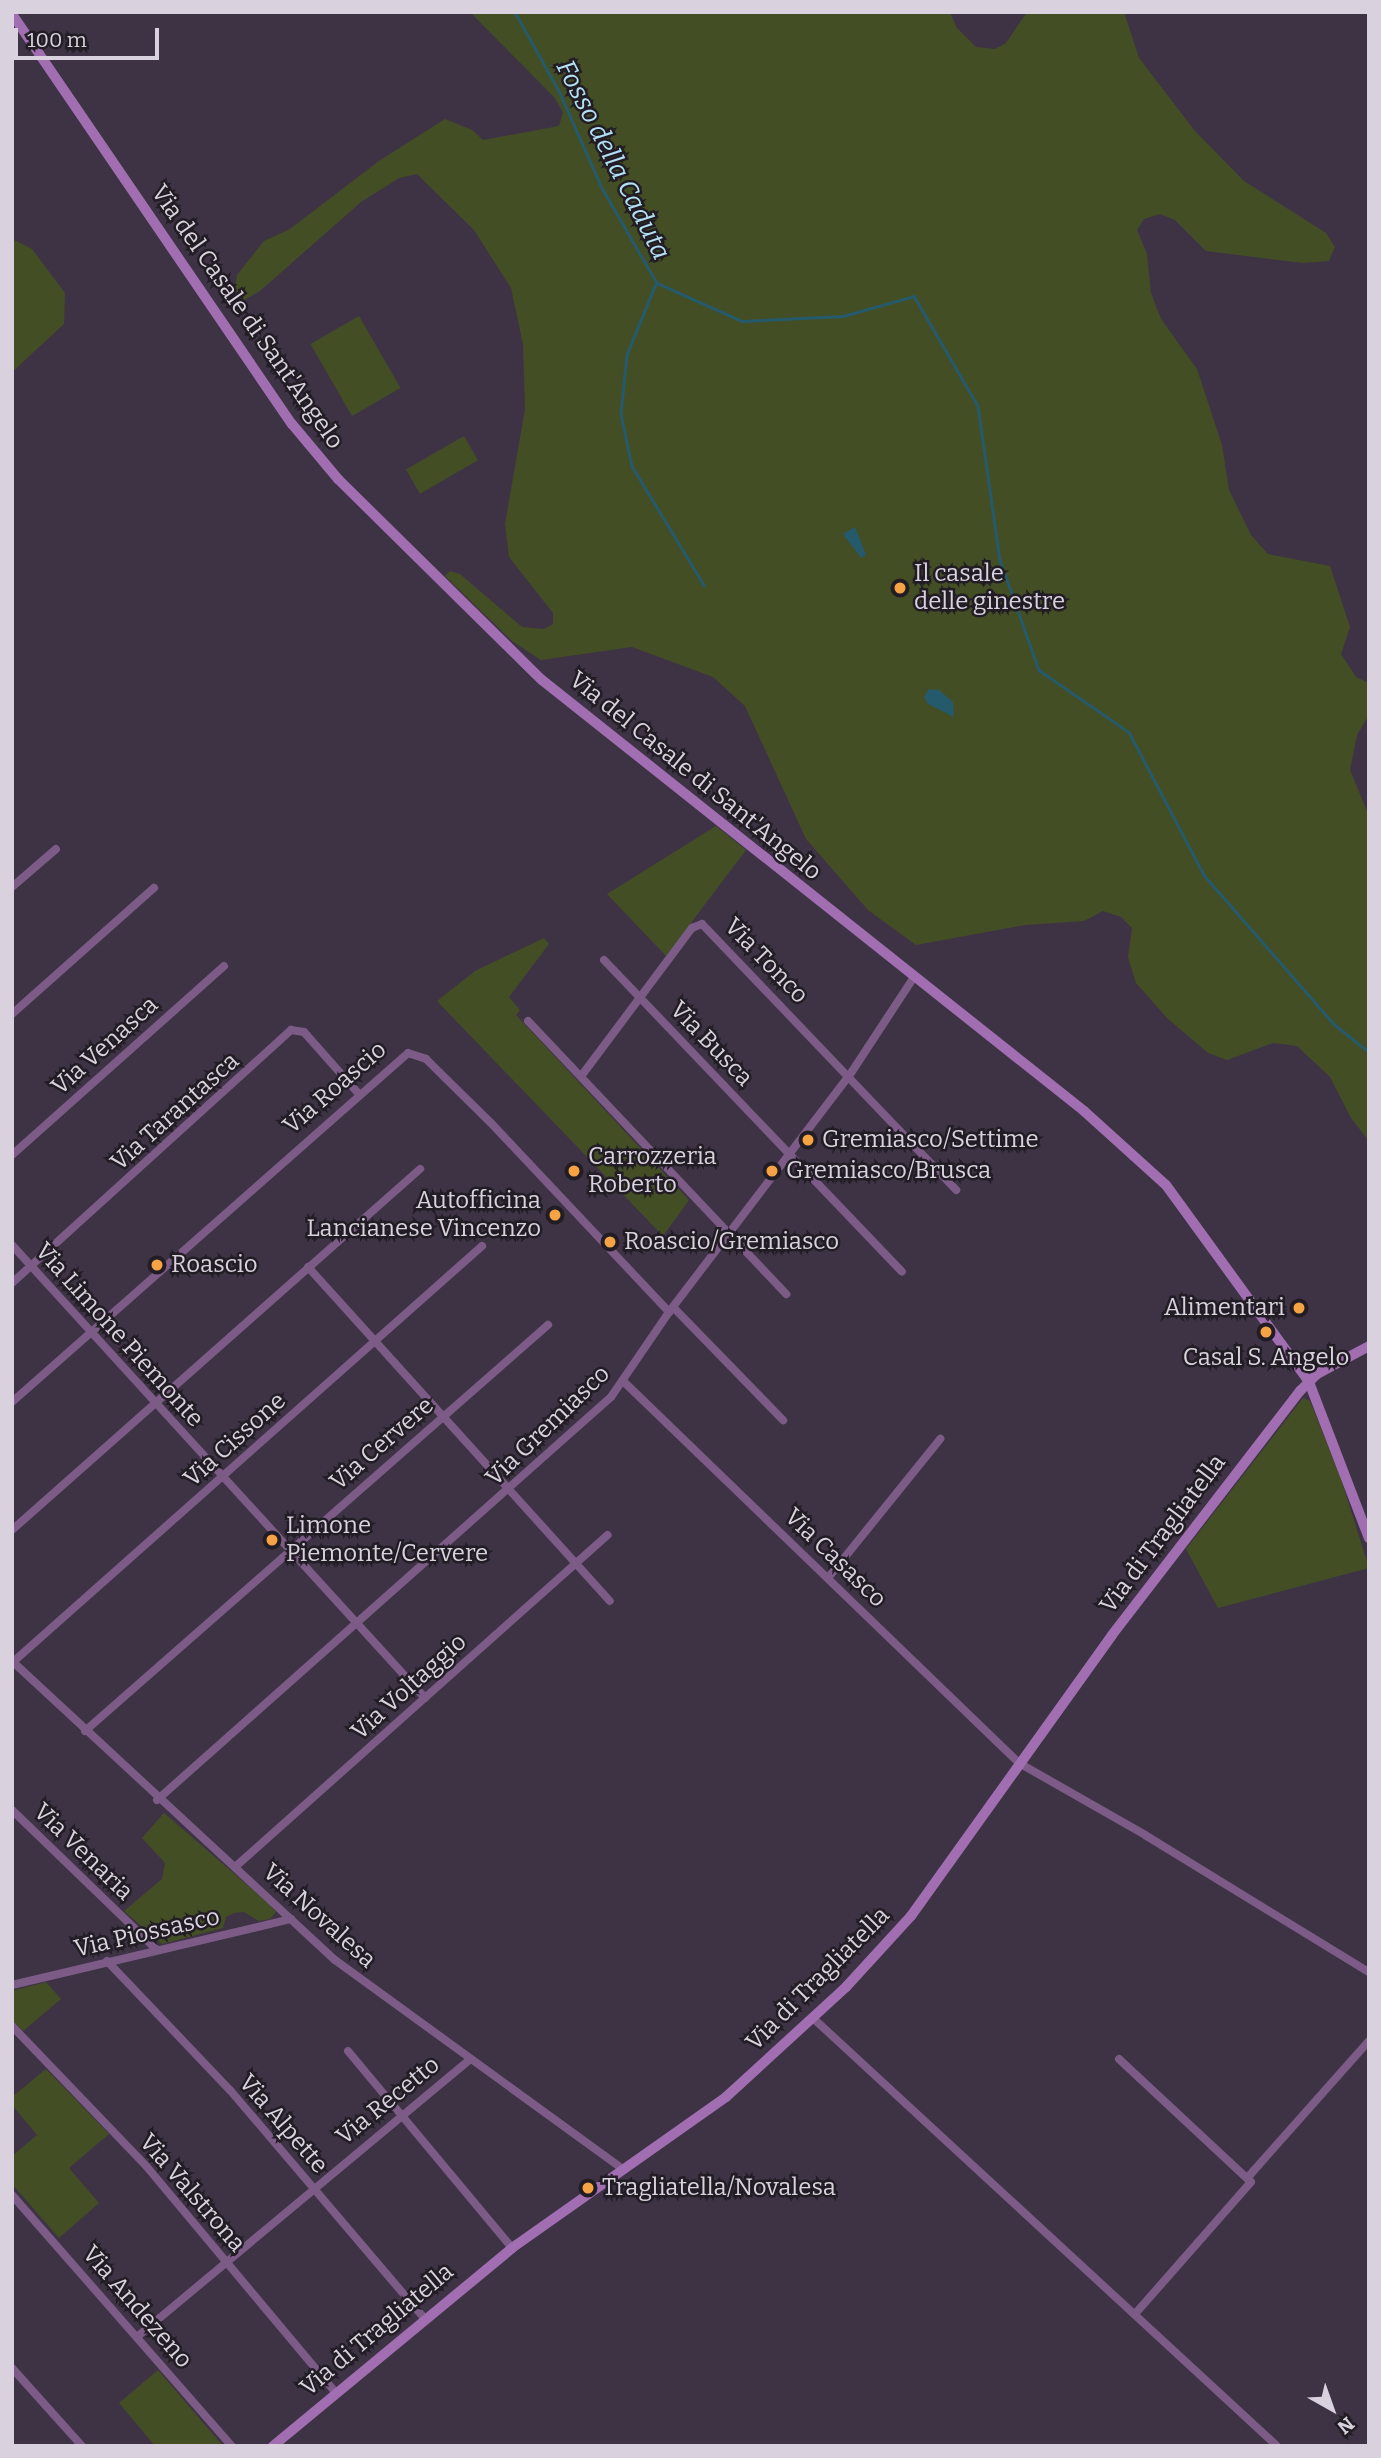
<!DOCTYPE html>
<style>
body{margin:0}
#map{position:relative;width:1381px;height:2458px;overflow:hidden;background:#3e3345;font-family:Bitter,serif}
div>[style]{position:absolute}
.green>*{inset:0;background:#444e25;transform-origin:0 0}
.water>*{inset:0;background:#255a6c}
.stream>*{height:2.5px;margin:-1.25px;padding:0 1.25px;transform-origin:1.25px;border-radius:1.25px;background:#255a6c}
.street>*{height:8px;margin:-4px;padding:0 4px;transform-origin:4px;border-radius:4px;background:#7c5c86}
.secondary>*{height:10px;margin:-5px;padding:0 5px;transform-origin:5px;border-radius:5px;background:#a16eb1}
.dots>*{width:19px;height:19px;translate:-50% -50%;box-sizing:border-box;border:4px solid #221d25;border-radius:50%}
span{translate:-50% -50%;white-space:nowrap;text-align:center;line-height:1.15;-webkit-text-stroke:5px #221d25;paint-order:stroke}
.street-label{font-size:24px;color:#d9d2de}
.poi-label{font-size:24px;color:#d9d2de}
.left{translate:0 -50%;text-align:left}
.right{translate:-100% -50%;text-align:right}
.water-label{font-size:26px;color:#b3e1f3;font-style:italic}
.frame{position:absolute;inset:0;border:14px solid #d9d2de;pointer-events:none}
.north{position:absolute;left:1297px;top:2374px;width:70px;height:70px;-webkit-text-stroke:5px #221d25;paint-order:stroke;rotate:140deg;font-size:19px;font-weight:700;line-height:28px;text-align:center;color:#d9d2de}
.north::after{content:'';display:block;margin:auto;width:24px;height:32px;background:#d9d2de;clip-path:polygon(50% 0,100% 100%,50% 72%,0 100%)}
.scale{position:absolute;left:14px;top:28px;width:145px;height:32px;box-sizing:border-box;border:4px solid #d9d2de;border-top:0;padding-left:9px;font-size:21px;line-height:24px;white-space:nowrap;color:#d9d2de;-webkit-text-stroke:5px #221d25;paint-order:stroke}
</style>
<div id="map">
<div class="green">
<div style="clip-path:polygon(470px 12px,950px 12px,957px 28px,976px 47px,995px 49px,1006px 43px,1027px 12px,1124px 12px,1139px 58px,1195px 131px,1244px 181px,1326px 233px,1335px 247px,1329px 261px,1303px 263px,1206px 251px,1175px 220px,1160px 214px,1144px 219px,1137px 230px,1147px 254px,1151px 293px,1161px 319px,1197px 369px,1222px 445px,1229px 490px,1251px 535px,1268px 554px,1330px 566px,1350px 627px,1341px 654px,1356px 677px,1369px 683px,1369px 715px,1357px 735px,1350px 770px,1369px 816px,1369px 1141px,1351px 1118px,1330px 1077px,1297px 1046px,1273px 1043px,1227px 1060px,1208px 1053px,1167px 1018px,1136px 983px,1128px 957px,1132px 928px,1121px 917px,1103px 911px,1084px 921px,1025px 925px,916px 945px,868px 910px,806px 839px,745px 706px,713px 677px,632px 647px,541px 660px,512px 641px,445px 576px,450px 571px,460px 574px,522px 627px,544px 629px,553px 624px,553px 613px,509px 557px,505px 524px,525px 409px,523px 344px,511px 288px,474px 230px,417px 174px,399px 178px,361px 202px,260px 291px,242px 301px,234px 295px,237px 275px,264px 241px,290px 229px,379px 161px,445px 119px,472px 130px,483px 140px,559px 126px,563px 112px,554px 97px)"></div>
<div style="clip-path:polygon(12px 239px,32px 249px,65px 293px,64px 324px,12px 372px)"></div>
<div style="left:359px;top:316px;width:83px;height:56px;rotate:60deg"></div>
<div style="left:464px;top:436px;width:28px;height:67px;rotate:60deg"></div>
<div style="clip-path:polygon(716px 826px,746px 850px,666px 956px,607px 894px)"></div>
<div style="clip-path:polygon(544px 938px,549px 944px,509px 997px,520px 1010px,516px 1015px,689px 1200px,663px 1236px,437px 1001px,475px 971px)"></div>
<div style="clip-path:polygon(1303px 1398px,1310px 1401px,1340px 1476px,1369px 1568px,1218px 1608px,1186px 1549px)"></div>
<div style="clip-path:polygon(164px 1813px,268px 1903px,276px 1912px,270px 1919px,259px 1921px,244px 1912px,234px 1913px,226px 1917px,223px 1928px,162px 1944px,124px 1911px,162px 1879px,165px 1863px,142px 1838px)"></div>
<div style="clip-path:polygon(46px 1982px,61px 1999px,23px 2031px,12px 2020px,12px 1991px)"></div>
<div style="clip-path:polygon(46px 2069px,109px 2134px,69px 2168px,99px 2203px,59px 2238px,12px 2184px,12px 2156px,37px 2135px,12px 2105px,12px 2097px)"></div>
<div style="clip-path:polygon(158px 2370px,223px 2446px,155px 2446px,119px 2403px)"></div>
</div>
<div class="water">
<div style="clip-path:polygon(855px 527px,866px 555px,861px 558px,843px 534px)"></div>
<div style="clip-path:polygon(929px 689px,939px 690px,953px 702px,954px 717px,928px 704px,924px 697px)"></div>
</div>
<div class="stream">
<div style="left:515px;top:12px;width:93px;rotate:60.9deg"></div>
<div style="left:560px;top:93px;width:104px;rotate:66.1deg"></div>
<div style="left:602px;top:188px;width:110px;rotate:59.9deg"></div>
<div style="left:657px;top:283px;width:93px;rotate:24.1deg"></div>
<div style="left:742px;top:321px;width:101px;rotate:-2.8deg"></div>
<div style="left:843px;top:316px;width:74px;rotate:-15.7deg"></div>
<div style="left:914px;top:296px;width:127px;rotate:59.8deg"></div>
<div style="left:978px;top:406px;width:156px;rotate:81.9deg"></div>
<div style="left:1000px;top:560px;width:117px;rotate:70.5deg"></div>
<div style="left:1039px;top:670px;width:109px;rotate:34.6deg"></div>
<div style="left:1129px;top:732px;width:161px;rotate:62.3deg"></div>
<div style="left:1204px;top:875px;width:198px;rotate:48.9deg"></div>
<div style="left:1334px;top:1024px;width:45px;rotate:38.7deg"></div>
<div style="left:656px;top:284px;width:77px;rotate:112.2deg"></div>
<div style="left:627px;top:355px;width:59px;rotate:95.8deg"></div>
<div style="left:621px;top:414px;width:53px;rotate:78.1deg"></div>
<div style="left:632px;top:466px;width:139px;rotate:58.8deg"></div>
</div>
<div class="street">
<div style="left:12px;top:887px;width:58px;rotate:-40.8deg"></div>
<div style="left:604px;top:960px;width:431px;rotate:46.3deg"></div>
<div style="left:12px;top:1014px;width:190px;rotate:-41.6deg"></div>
<div style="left:528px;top:1021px;width:376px;rotate:46.6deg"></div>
<div style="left:582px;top:1075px;width:184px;rotate:-53.2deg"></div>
<div style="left:692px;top:928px;width:11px;rotate:-22deg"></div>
<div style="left:702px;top:924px;width:368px;rotate:46.3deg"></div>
<div style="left:12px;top:1155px;width:284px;rotate:-41.7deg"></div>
<div style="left:12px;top:1245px;width:613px;rotate:47.64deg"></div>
<div style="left:308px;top:1267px;width:450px;rotate:47.9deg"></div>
<div style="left:12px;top:1283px;width:377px;rotate:-42.2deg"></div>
<div style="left:291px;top:1030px;width:13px;rotate:9deg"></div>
<div style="left:304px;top:1032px;width:80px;rotate:48.5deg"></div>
<div style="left:673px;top:1307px;width:158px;rotate:45.8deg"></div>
<div style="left:623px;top:1381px;width:550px;rotate:43.97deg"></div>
<div style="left:1019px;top:1763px;width:145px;rotate:29.7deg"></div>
<div style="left:1145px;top:1835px;width:263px;rotate:31.5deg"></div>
<div style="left:12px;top:1402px;width:528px;rotate:-41.39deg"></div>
<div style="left:408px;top:1053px;width:19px;rotate:18deg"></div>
<div style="left:426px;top:1059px;width:91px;rotate:44.6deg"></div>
<div style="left:491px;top:1123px;width:260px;rotate:46.7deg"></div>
<div style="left:12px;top:1530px;width:545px;rotate:-41.5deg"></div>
<div style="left:828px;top:1578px;width:179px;rotate:-51.1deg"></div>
<div style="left:12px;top:1661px;width:440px;rotate:42.8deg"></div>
<div style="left:335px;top:1960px;width:357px;rotate:36deg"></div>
<div style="left:13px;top:1662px;width:627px;rotate:-41.57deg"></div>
<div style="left:85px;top:1731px;width:616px;rotate:-41.25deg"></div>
<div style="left:157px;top:1800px;width:607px;rotate:-41.59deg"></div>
<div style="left:611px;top:1397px;width:103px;rotate:-55.7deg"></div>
<div style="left:669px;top:1312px;width:297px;rotate:-52.7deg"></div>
<div style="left:849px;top:1076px;width:118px;rotate:-56.7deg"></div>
<div style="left:12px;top:1810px;width:202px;rotate:44deg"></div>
<div style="left:235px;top:1867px;width:499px;rotate:-41.7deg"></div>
<div style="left:107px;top:1961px;width:178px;rotate:46.4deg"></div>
<div style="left:230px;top:2090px;width:299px;rotate:49.6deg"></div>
<div style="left:12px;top:1985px;width:287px;rotate:-13.3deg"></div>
<div style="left:814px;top:2019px;width:630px;rotate:42.68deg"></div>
<div style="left:12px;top:2026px;width:195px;rotate:46.2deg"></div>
<div style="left:147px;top:2167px;width:293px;rotate:50.1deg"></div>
<div style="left:348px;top:2051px;width:256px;rotate:50.2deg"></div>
<div style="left:1119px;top:2059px;width:180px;rotate:43deg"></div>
<div style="left:1251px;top:2182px;width:176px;rotate:131.3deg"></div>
<div style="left:1249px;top:2176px;width:181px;rotate:-48.4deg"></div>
<div style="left:12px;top:2195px;width:334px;rotate:48.8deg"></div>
<div style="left:138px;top:2336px;width:433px;rotate:-39.8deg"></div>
<div style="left:12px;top:2368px;width:105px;rotate:48.1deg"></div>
</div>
<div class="secondary">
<div style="left:12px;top:14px;width:496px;rotate:55.7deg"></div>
<div style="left:292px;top:424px;width:72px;rotate:50.1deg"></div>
<div style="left:338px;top:479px;width:286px;rotate:44.6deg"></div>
<div style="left:542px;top:680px;width:692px;rotate:38.49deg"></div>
<div style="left:1084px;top:1111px;width:110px;rotate:42.1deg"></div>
<div style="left:1166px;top:1185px;width:243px;rotate:54deg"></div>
<div style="left:1309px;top:1382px;width:167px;rotate:69deg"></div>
<div style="left:273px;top:2446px;width:310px;rotate:-39.6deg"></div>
<div style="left:512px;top:2248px;width:262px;rotate:-35.2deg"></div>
<div style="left:726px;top:2097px;width:163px;rotate:-42.5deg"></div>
<div style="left:846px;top:1987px;width:96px;rotate:-47.5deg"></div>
<div style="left:911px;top:1916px;width:345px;rotate:-54.4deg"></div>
<div style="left:1112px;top:1635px;width:308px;rotate:-52.4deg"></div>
<div style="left:1300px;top:1391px;width:24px;rotate:-45deg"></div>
<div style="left:1317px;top:1374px;width:59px;rotate:-28.3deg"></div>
</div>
<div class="dots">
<div style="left:900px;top:588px;background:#f5a345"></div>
<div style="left:808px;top:1140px;background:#f5a345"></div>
<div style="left:574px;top:1171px;background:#f5a345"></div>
<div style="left:772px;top:1171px;background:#f5a345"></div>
<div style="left:555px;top:1215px;background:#f5a345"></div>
<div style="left:610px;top:1242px;background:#f5a345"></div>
<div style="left:157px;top:1265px;background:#f5a345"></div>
<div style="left:1299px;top:1308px;background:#f5a345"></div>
<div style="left:1266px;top:1332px;background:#f5a345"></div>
<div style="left:272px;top:1540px;background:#f5a345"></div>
<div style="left:588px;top:2188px;background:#f5a345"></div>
</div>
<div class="street-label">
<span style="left:247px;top:317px;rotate:55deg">Via del Casale di Sant'Angelo</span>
<span style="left:695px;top:776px;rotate:39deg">Via del Casale di Sant'Angelo</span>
<span style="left:766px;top:961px;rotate:46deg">Via Tonco</span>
<span style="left:711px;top:1044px;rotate:46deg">Via Busca</span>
<span style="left:105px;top:1046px;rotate:-42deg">Via Venasca</span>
<span style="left:335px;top:1088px;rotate:-41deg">Via Roascio</span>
<span style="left:175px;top:1112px;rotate:-42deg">Via Tarantasca</span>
<span style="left:119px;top:1335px;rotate:48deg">Via Limone Piemonte</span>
<span style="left:548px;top:1426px;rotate:-44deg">Via Gremiasco</span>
<span style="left:235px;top:1440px;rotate:-42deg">Via Cissone</span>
<span style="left:382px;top:1444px;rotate:-41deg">Via Cervere</span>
<span style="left:1163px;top:1534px;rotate:-53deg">Via di Tragliatella</span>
<span style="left:835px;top:1558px;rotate:44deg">Via Casasco</span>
<span style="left:409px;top:1687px;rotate:-42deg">Via Voltaggio</span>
<span style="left:83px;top:1852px;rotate:44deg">Via Venaria</span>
<span style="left:319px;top:1916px;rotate:42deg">Via Novalesa</span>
<span style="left:147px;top:1933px;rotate:-13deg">Via Piossasco</span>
<span style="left:818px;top:1979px;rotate:-45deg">Via di Tragliatella</span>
<span style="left:388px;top:2101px;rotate:-39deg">Via Recetto</span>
<span style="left:283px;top:2124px;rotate:49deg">Via Alpette</span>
<span style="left:192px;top:2193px;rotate:49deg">Via Valstrona</span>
<span style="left:137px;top:2307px;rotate:49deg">Via Andezeno</span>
<span style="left:377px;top:2330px;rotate:-40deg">Via di Tragliatella</span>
</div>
<div class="poi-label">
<span class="left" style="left:914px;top:588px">Il casale<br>delle ginestre</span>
<span class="left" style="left:822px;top:1140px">Gremiasco/Settime</span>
<span class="left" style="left:588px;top:1171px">Carrozzeria<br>Roberto</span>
<span class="left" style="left:786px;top:1171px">Gremiasco/Brusca</span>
<span class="right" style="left:541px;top:1215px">Autofficina<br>Lancianese Vincenzo</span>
<span class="left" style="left:624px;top:1242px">Roascio/Gremiasco</span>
<span class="left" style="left:171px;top:1265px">Roascio</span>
<span class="right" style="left:1285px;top:1308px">Alimentari</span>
<span style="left:1266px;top:1358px">Casal S. Angelo</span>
<span class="left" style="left:286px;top:1540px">Limone<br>Piemonte/Cervere</span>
<span class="left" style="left:602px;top:2188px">Tragliatella/Novalesa</span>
</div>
<div class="water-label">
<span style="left:613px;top:160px;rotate:63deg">Fosso della Caduta</span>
</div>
<div class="frame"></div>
<div class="north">N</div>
<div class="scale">100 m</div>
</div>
